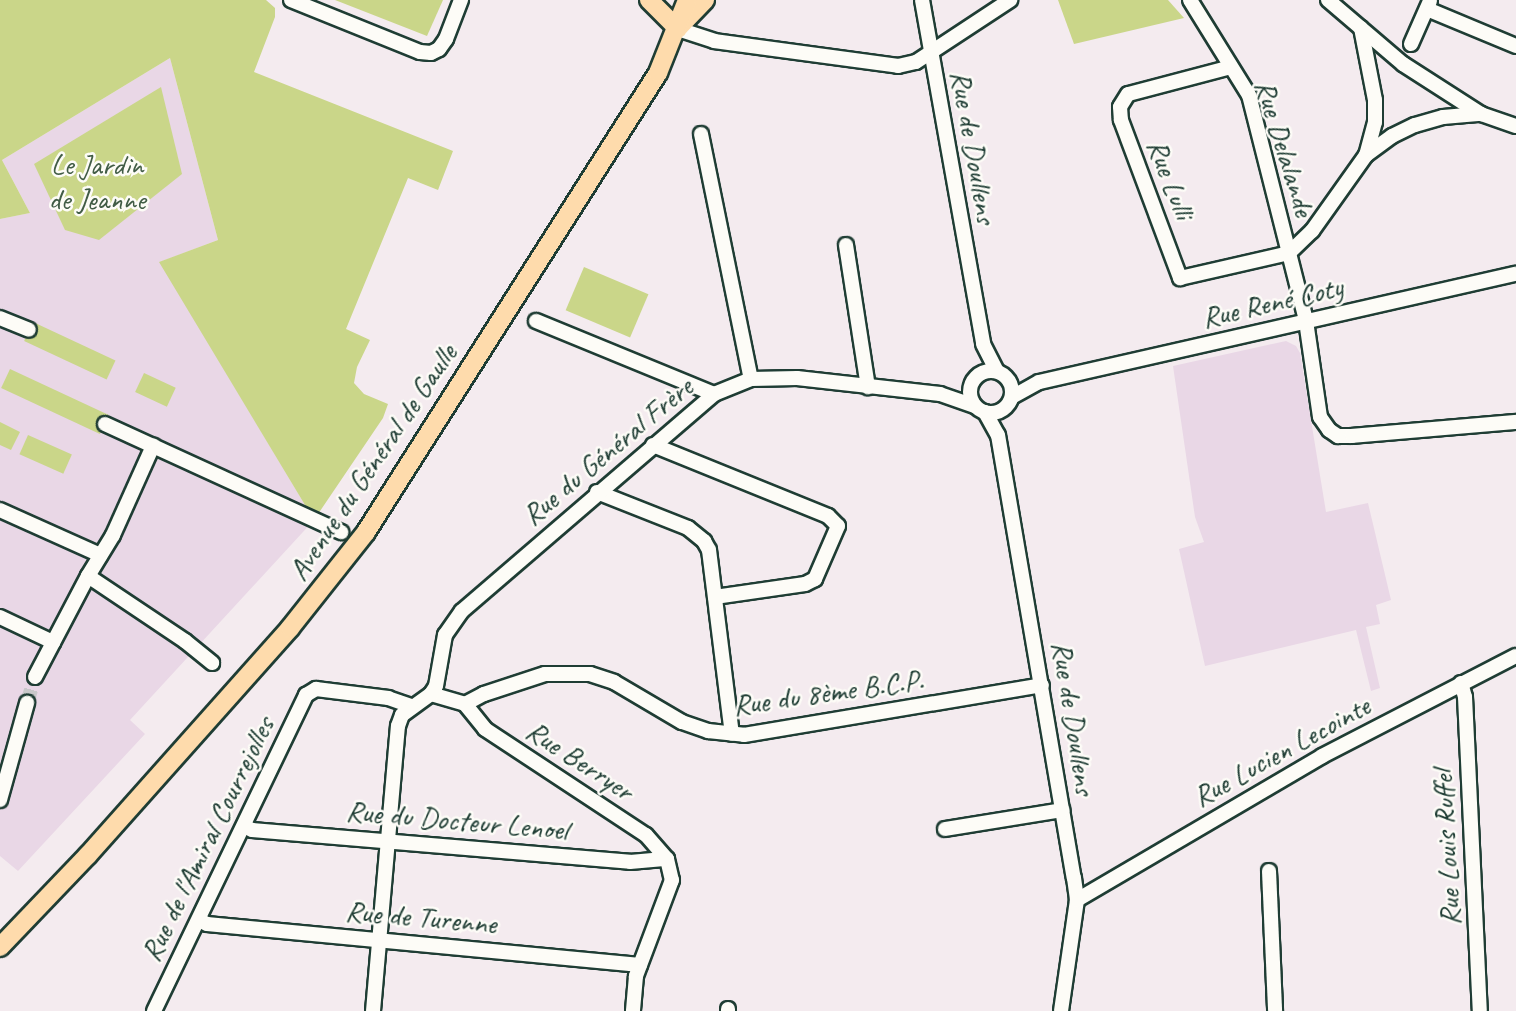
<!DOCTYPE html>
<meta charset="utf-8">
<style>
body{margin:0}
#map{position:relative;width:1516px;height:1011px;overflow:hidden;background:#f4ebef;font-family:Caveat,sans-serif}
div>[style]{position:absolute}
.built>*{inset:0;background:#e9d7e6}
.green>*{inset:0;background:#cad689;transform-origin:0 0}
.minor-tunnel>*{height:14px;margin-top:-7px;transform-origin:0;background:repeating-linear-gradient(90deg,#c9c8ca 0 14px,transparent 0 21px)}
.roads{filter:drop-shadow(2px 0 #1f3d34) drop-shadow(-2px 0 #1f3d34) drop-shadow(0 2px #1f3d34) drop-shadow(0 -2px #1f3d34)}
.minor>*{height:14px;margin:-7px;padding:0 7px;transform-origin:7px;border-radius:7px;background:#fdfcf7}
.minor>.ring{margin:-7px;padding:0;box-sizing:content-box;background:none;border:14px solid #fdfcf7;border-radius:50%}
.major>*{height:18px;margin:-9px;padding:0 9px;transform-origin:9px;border-radius:9px;background:#fedbac}
span{translate:-50% -50%;white-space:nowrap;text-align:center;line-height:1.15;-webkit-text-stroke:5px #fdfcf7;paint-order:stroke}
.street-label{font-size:30px;color:#1f3d34}
.park-label{font-size:30px;color:#415c45}
</style>
<div id="map">
<div class="built">
<div style="clip-path:polygon(170px 58px,218px 240px,160px 262px,314px 520px,130px 720px,145px 734px,18px 871px,0 856px,0 219px,30px 213px,2px 160px)"></div>
<div style="clip-path:polygon(1286px 341px,1296px 346px,1300px 353px,1326px 512px,1368px 503px,1391px 600px,1376px 605px,1380px 624px,1366px 627px,1380px 688px,1371px 691px,1356px 630px,1205px 666px,1179px 549px,1204px 542px,1195px 517px,1173px 366px)"></div>
</div>
<div class="green">
<div style="clip-path:polygon(0 0,266px 0,275px 8px,275px 17px,254px 72px,453px 151px,438px 190px,408px 178px,346px 329px,370px 340px,357px 367px,354px 383px,364px 394px,388px 404px,383px 418px,314px 520px,159px 262px,218px 240px,170px 58px,2px 160px,30px 213px,0 219px)"></div>
<div style="clip-path:polygon(335px 0,443px 0,427px 36px)"></div>
<div style="clip-path:polygon(1058px 0,1168px 0,1184px 18px,1074px 44px)"></div>
<div style="clip-path:polygon(161px 87px,182px 174px,99px 240px,65px 230px,34px 164px)"></div>
<div style="left:584px;top:267px;width:70px;height:47px;rotate:23deg"></div>
<div style="left:33px;top:322px;width:91px;height:21px;rotate:25deg"></div>
<div style="left:10px;top:369px;width:109px;height:21px;rotate:25deg"></div>
<div style="left:144px;top:373px;width:35px;height:21px;rotate:25deg"></div>
<div style="clip-path:polygon(0 422px,20px 432px,11px 450px,0 445px)"></div>
<div style="left:28px;top:435px;width:48px;height:21px;rotate:24deg"></div>
</div>
<div class="minor-tunnel">
<div style="left:27px;top:703px;width:27px;rotate:-73deg"></div>
</div>
<div class="roads">
<div class="minor">
<div style="left:291px;top:0;width:139px;rotate:22deg"></div>
<div style="left:420px;top:52px;width:11px;rotate:5deg"></div>
<div style="left:431px;top:53px;width:9px;rotate:-27deg"></div>
<div style="left:439px;top:49px;width:12px;rotate:-55deg"></div>
<div style="left:446px;top:39px;width:42px;rotate:-69deg"></div>
<div style="left:922px;top:0;width:349px;rotate:79.9deg"></div>
<div style="left:983px;top:344px;width:30px;rotate:63deg"></div>
<div style="left:1190px;top:0;width:112px;rotate:58.2deg"></div>
<div style="left:1249px;top:95px;width:233px;rotate:75.8deg"></div>
<div style="left:1306px;top:321px;width:97px;rotate:81.7deg"></div>
<div style="left:1320px;top:417px;width:16px;rotate:55deg"></div>
<div style="left:1329px;top:430px;width:11px;rotate:34deg"></div>
<div style="left:1338px;top:436px;width:14px"></div>
<div style="left:1352px;top:436px;width:165px;rotate:-4.9deg"></div>
<div style="left:1328px;top:0;width:99px;rotate:40.5deg"></div>
<div style="left:1403px;top:64px;width:93px;rotate:32.7deg"></div>
<div style="left:1481px;top:114px;width:37px;rotate:19deg"></div>
<div style="left:1427px;top:9px;width:96px;rotate:22.6deg"></div>
<div style="left:1361px;top:28px;width:73px;rotate:79deg"></div>
<div style="left:1375px;top:100px;width:22px;rotate:90deg"></div>
<div style="left:1375px;top:122px;width:34px;rotate:105deg"></div>
<div style="left:678px;top:29px;width:38px;rotate:18deg"></div>
<div style="left:714px;top:41px;width:186px;rotate:7.7deg"></div>
<div style="left:898px;top:66px;width:18px;rotate:-13deg"></div>
<div style="left:916px;top:62px;width:113px;rotate:-33.4deg"></div>
<div style="left:1411px;top:44px;width:47px;rotate:-66.2deg"></div>
<div style="left:1231px;top:67px;width:106px;rotate:165.3deg"></div>
<div style="left:1128px;top:94px;width:15px;rotate:122deg"></div>
<div style="left:1120px;top:107px;width:13px;rotate:86deg"></div>
<div style="left:1121px;top:120px;width:169px;rotate:69.5deg"></div>
<div style="left:1180px;top:278px;width:112px;rotate:-12.9deg"></div>
<div style="left:1289px;top:253px;width:32px;rotate:-44deg"></div>
<div style="left:1312px;top:231px;width:93px;rotate:-54.6deg"></div>
<div style="left:1366px;top:155px;width:32px;rotate:-36deg"></div>
<div style="left:1392px;top:136px;width:25px;rotate:-26deg"></div>
<div style="left:1415px;top:125px;width:29px;rotate:-16deg"></div>
<div style="left:1443px;top:117px;width:38px;rotate:-5deg"></div>
<div style="left:701px;top:134px;width:250px;rotate:78.5deg"></div>
<div style="left:846px;top:245px;width:144px;rotate:81.2deg"></div>
<div style="left:0;top:318px;width:31px;rotate:22deg"></div>
<div style="left:536px;top:321px;width:192px;rotate:22.3deg"></div>
<div class="ring" style="left:970px;top:371px;width:28px;height:28px"></div>
<div style="left:1012px;top:397px;width:31px;rotate:-29deg"></div>
<div style="left:1039px;top:382px;width:489px;rotate:-12.8deg"></div>
<div style="left:985px;top:412px;width:26px;rotate:61deg"></div>
<div style="left:998px;top:435px;width:449px;rotate:80.3deg"></div>
<div style="left:1074px;top:878px;width:22px;rotate:82deg"></div>
<div style="left:1077px;top:900px;width:112px;rotate:98.2deg"></div>
<div style="left:105px;top:424px;width:260px;rotate:24.6deg"></div>
<div style="left:653px;top:445px;width:189px;rotate:22.1deg"></div>
<div style="left:828px;top:516px;width:14px;rotate:45deg"></div>
<div style="left:838px;top:526px;width:58px;rotate:113.5deg"></div>
<div style="left:815px;top:579px;width:11px;rotate:153deg"></div>
<div style="left:805px;top:584px;width:91px;rotate:171.8deg"></div>
<div style="left:597px;top:492px;width:98px;rotate:21.6deg"></div>
<div style="left:688px;top:528px;width:21px;rotate:39deg"></div>
<div style="left:704px;top:541px;width:10px;rotate:61deg"></div>
<div style="left:709px;top:550px;width:185px;rotate:82.9deg"></div>
<div style="left:0;top:510px;width:110px;rotate:24.2deg"></div>
<div style="left:88px;top:576px;width:117px;rotate:33.8deg"></div>
<div style="left:185px;top:641px;width:35px;rotate:39deg"></div>
<div style="left:0;top:617px;width:59px;rotate:25.3deg"></div>
<div style="left:35px;top:677px;width:114px;rotate:-62.3deg"></div>
<div style="left:88px;top:576px;width:48px;rotate:-58.6deg"></div>
<div style="left:113px;top:535px;width:98px;rotate:-65.8deg"></div>
<div style="left:1461px;top:683px;width:15px;rotate:74deg"></div>
<div style="left:1465px;top:697px;width:314px;rotate:87.3deg"></div>
<div style="left:431px;top:694px;width:35px;rotate:16deg"></div>
<div style="left:465px;top:704px;width:21px;rotate:-28deg"></div>
<div style="left:484px;top:694px;width:64px;rotate:-18.2deg"></div>
<div style="left:545px;top:674px;width:45px"></div>
<div style="left:590px;top:674px;width:25px;rotate:18deg"></div>
<div style="left:614px;top:682px;width:79px;rotate:30.5deg"></div>
<div style="left:682px;top:722px;width:28px;rotate:19deg"></div>
<div style="left:708px;top:731px;width:36px;rotate:6deg"></div>
<div style="left:744px;top:735px;width:302px;rotate:-9.5deg"></div>
<div style="left:465px;top:704px;width:32px;rotate:51deg"></div>
<div style="left:485px;top:729px;width:193px;rotate:33.4deg"></div>
<div style="left:646px;top:835px;width:32px;rotate:49deg"></div>
<div style="left:667px;top:859px;width:22px;rotate:77deg"></div>
<div style="left:672px;top:880px;width:103px;rotate:110.6deg"></div>
<div style="left:636px;top:976px;width:35px;rotate:95deg"></div>
<div style="left:0;top:800px;width:101px;rotate:-74.4deg"></div>
<div style="left:244px;top:826px;width:9px;rotate:27deg"></div>
<div style="left:252px;top:830px;width:379px;rotate:4.8deg"></div>
<div style="left:630px;top:862px;width:37px;rotate:-5deg"></div>
<div style="left:945px;top:829px;width:119px;rotate:-9.2deg"></div>
<div style="left:1269px;top:871px;width:140px;rotate:87.5deg"></div>
<div style="left:1077px;top:900px;width:284px;rotate:-30.4deg"></div>
<div style="left:1322px;top:756px;width:218px;rotate:-27.3deg"></div>
<div style="left:199px;top:920px;width:9px;rotate:27deg"></div>
<div style="left:207px;top:924px;width:435px;rotate:5.4deg"></div>
<div style="left:728px;top:1009px;width:2px;rotate:90deg"></div>
<div style="left:154px;top:1011px;width:351px;rotate:-64.3deg"></div>
<div style="left:306px;top:695px;width:12px;rotate:-31deg"></div>
<div style="left:316px;top:689px;width:73px;rotate:7.1deg"></div>
<div style="left:388px;top:698px;width:24px;rotate:19deg"></div>
<div style="left:373px;top:1011px;width:286px;rotate:-85deg"></div>
<div style="left:398px;top:726px;width:12px;rotate:-70deg"></div>
<div style="left:402px;top:715px;width:36px;rotate:-36deg"></div>
<div style="left:431px;top:694px;width:9px;rotate:-58deg"></div>
<div style="left:436px;top:686px;width:52px;rotate:-80deg"></div>
<div style="left:445px;top:635px;width:29px;rotate:-55deg"></div>
<div style="left:462px;top:611px;width:333px;rotate:-40.7deg"></div>
<div style="left:714px;top:394px;width:40px;rotate:-22deg"></div>
<div style="left:751px;top:379px;width:46px;rotate:-1.2deg"></div>
<div style="left:797px;top:378px;width:144px;rotate:6.4deg"></div>
<div style="left:940px;top:394px;width:37px;rotate:19deg"></div>
</div>
<div class="major">
<div style="left:649px;top:0;width:41px;rotate:45deg"></div>
<div style="left:680px;top:26px;width:36px;rotate:-46deg"></div>
<div style="left:0;top:947px;width:127px;rotate:-46.3deg"></div>
<div style="left:88px;top:855px;width:304px;rotate:-48.3deg"></div>
<div style="left:290px;top:628px;width:122px;rotate:-51.6deg"></div>
<div style="left:366px;top:532px;width:544px;rotate:-57.54deg"></div>
<div style="left:658px;top:73px;width:79px;rotate:-68.3deg"></div>
</div>
</div>
<div class="street-label">
<span style="left:974px;top:147px;rotate:80deg">Rue de Doullens</span>
<span style="left:1285px;top:148px;rotate:73deg">Rue Delalande</span>
<span style="left:1171px;top:179px;rotate:69deg">Rue Lulli</span>
<span style="left:1272px;top:302px;rotate:-13deg">Rue René Coty</span>
<span style="left:607px;top:451px;rotate:-40deg">Rue du Général Frère</span>
<span style="left:372px;top:462px;rotate:-56deg">Avenue du Général de Gaulle</span>
<span style="left:828px;top:692px;rotate:-8deg">Rue du 8ème B.C.P.</span>
<span style="left:1074px;top:718px;rotate:81deg">Rue de Doullens</span>
<span style="left:1281px;top:751px;rotate:-29deg">Rue Lucien Lecointe</span>
<span style="left:580px;top:760px;rotate:33deg">Rue Berryer</span>
<span style="left:457px;top:820px;rotate:5deg">Rue du Docteur Lenoel</span>
<span style="left:207px;top:839px;rotate:-64deg">Rue de l'Amiral Courrejolles</span>
<span style="left:1446px;top:848px;rotate:-93deg">Rue Louis Ruffel</span>
<span style="left:421px;top:917px;rotate:5deg">Rue de Turenne</span>
</div>
<div class="park-label">
<span style="left:97px;top:181px">Le Jardin<br>de Jeanne</span>
</div>
</div>
